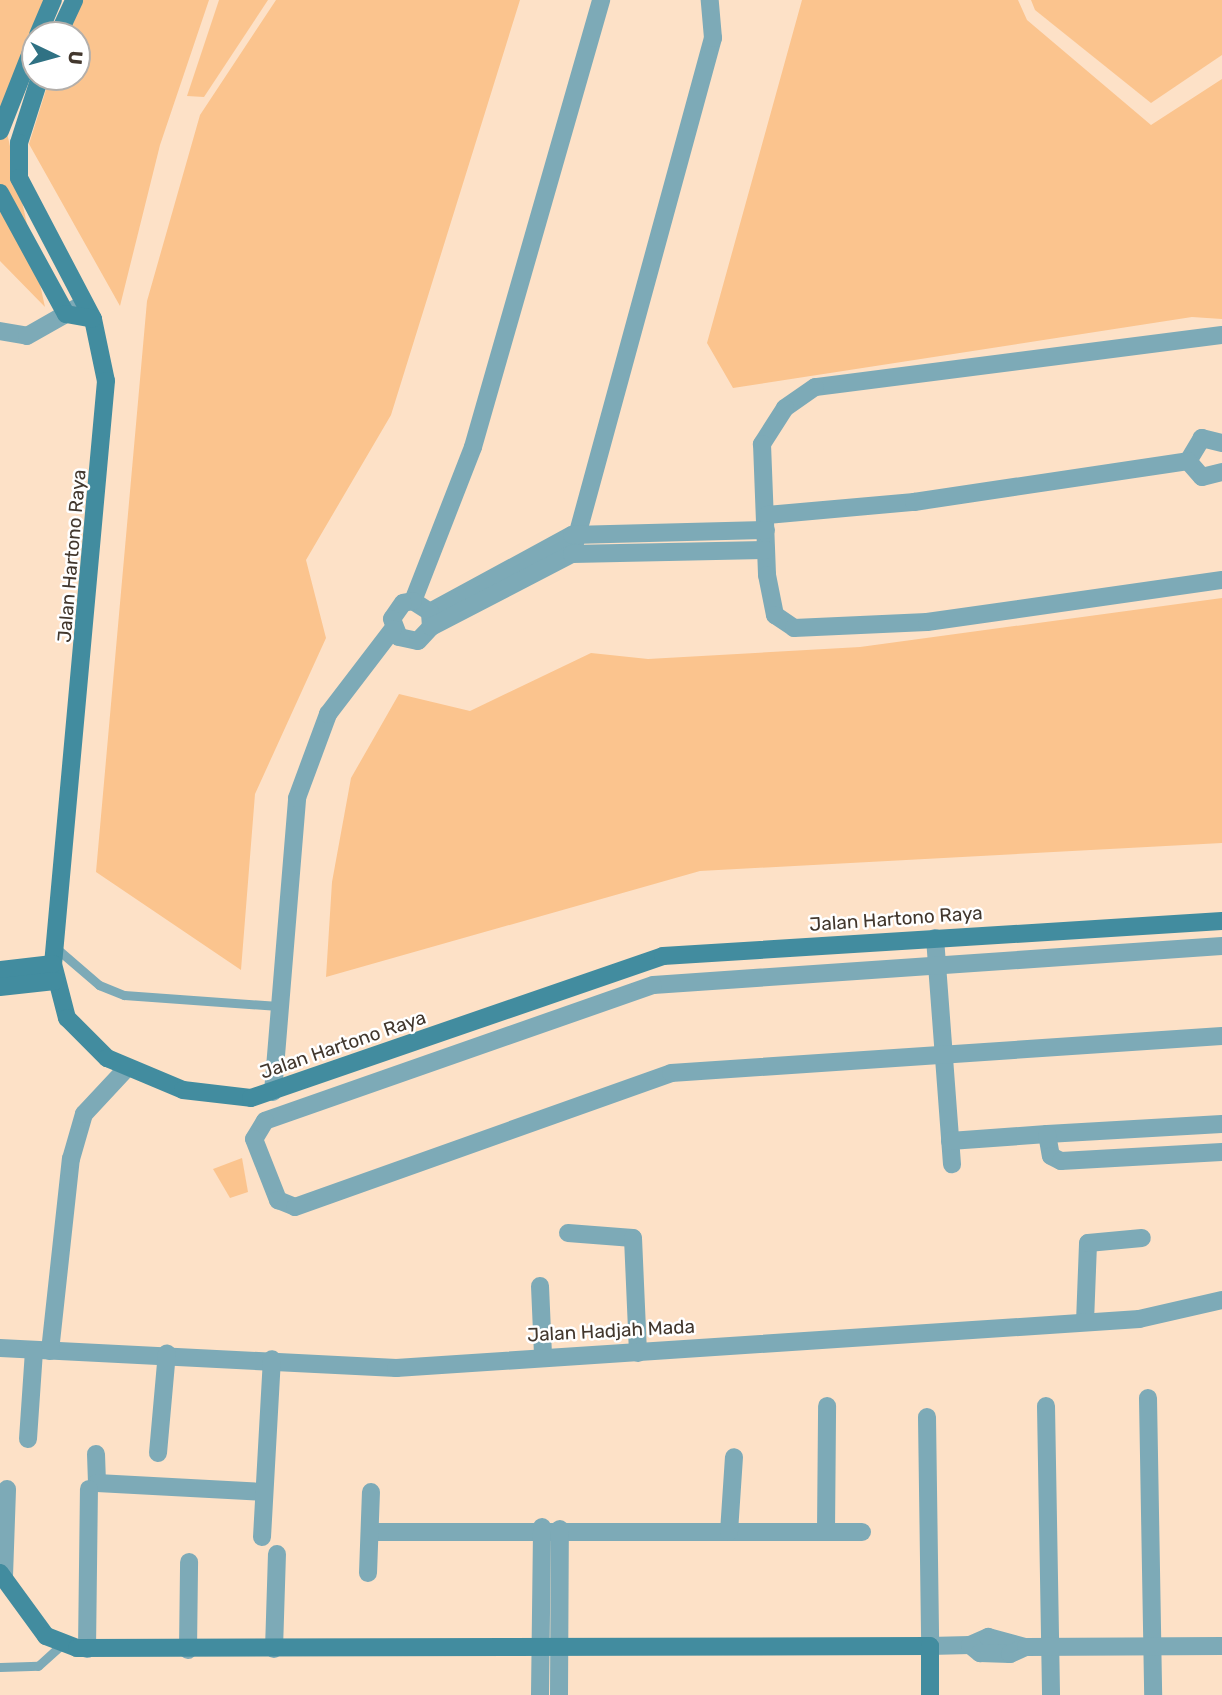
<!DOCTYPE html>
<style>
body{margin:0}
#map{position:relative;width:1222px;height:1695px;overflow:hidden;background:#fde1c7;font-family:Rubik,sans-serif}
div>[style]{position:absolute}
.green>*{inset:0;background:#fbc48e}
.lane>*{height:9px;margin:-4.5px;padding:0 4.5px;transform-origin:4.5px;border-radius:4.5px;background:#7daab7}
.street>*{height:18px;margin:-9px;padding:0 9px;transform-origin:9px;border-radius:9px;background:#7daab7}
.secondary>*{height:18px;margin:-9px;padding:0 9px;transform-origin:9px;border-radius:9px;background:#428c9f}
span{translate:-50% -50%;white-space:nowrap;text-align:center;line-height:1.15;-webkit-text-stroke:5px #fff;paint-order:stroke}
.street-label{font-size:19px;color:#42372d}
.north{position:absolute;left:21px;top:21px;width:70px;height:70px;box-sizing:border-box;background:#fff;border:2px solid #b3afab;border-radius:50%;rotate:95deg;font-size:19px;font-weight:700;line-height:28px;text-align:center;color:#42372d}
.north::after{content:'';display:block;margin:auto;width:24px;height:32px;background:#307284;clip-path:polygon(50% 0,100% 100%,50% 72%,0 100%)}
</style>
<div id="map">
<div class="green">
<div style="clip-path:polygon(0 0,58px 0,6px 128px,45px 307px,0 261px)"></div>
<div style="clip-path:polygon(75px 0,209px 0,160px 145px,120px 306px,29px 144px,50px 77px,77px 77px,77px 35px,64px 35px)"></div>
<div style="clip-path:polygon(219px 0,268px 0,204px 97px,187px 96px)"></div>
<div style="clip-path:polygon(276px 0,520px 0,391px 415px,306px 560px,326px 638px,255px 794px,241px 970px,96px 872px,147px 301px,200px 115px)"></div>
<div style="clip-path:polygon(802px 0,1018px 0,1027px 20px,1151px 125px,1222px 79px,1222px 319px,1192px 317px,733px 388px,707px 343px)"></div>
<div style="clip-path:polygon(1031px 0,1222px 0,1222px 55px,1151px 103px,1035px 10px)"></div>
<div style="clip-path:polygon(1222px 598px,1222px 843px,700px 871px,326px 977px,332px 882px,351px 778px,399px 694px,470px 711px,591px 653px,648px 659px,860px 647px)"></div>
<div style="clip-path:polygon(242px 1158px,248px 1192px,230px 1198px,213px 1169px)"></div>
</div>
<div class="lane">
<div style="left:56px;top:948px;width:57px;rotate:40.7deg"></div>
<div style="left:99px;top:985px;width:27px;rotate:22deg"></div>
<div style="left:124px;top:995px;width:155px;rotate:4.1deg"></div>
<div style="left:0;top:1667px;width:38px;rotate:-2deg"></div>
<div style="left:38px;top:1666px;width:30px;rotate:-42deg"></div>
</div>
<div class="street">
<div style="left:0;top:331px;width:27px;rotate:10deg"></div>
<div style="left:27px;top:336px;width:59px;rotate:-29.6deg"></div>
<div style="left:1222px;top:335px;width:410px;rotate:172.7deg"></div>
<div style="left:815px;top:387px;width:37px;rotate:145deg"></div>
<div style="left:785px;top:408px;width:43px;rotate:122.6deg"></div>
<div style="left:762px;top:444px;width:131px;rotate:87.8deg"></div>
<div style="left:767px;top:575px;width:41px;rotate:78.7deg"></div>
<div style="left:775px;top:615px;width:23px;rotate:34deg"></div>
<div style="left:794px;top:628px;width:133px;rotate:-2.6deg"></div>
<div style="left:927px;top:622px;width:298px;rotate:-8.1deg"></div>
<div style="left:1222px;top:443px;width:21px;rotate:-166deg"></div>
<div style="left:1202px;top:438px;width:27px;rotate:121deg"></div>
<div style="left:1188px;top:461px;width:21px;rotate:49deg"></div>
<div style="left:1202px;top:477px;width:21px;rotate:-14deg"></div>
<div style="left:767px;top:515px;width:148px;rotate:-5.1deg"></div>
<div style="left:914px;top:502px;width:277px;rotate:-8.5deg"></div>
<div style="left:572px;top:554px;width:535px;rotate:-74.72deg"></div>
<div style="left:713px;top:38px;width:38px;rotate:-95deg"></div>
<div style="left:413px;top:601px;width:165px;rotate:-68.7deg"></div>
<div style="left:473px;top:447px;width:465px;rotate:-74deg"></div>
<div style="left:430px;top:612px;width:162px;rotate:-28.5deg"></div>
<div style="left:572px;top:535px;width:194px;rotate:-1.5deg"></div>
<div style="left:431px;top:627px;width:15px;rotate:-94deg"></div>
<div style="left:430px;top:612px;width:20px;rotate:-147deg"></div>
<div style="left:413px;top:601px;width:10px;rotate:169deg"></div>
<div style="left:403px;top:603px;width:19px;rotate:125deg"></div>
<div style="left:392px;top:619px;width:19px;rotate:69deg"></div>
<div style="left:399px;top:637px;width:19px;rotate:12deg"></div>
<div style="left:418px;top:641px;width:19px;rotate:-47deg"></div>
<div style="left:431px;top:627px;width:159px;rotate:-27.4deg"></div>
<div style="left:572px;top:554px;width:194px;rotate:-1.2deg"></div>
<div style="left:935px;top:938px;width:227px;rotate:85.7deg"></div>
<div style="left:1222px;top:946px;width:570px;rotate:176.08deg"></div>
<div style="left:653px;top:985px;width:411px;rotate:160.7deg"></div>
<div style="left:265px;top:1121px;width:21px;rotate:121deg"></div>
<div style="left:254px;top:1139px;width:66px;rotate:68.5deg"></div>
<div style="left:278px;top:1200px;width:18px;rotate:22deg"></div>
<div style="left:295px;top:1207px;width:399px;rotate:-19.6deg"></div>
<div style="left:671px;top:1073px;width:552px;rotate:-3.84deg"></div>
<div style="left:273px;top:1092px;width:295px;rotate:-85.3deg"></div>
<div style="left:297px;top:798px;width:90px;rotate:-69.7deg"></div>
<div style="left:328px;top:714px;width:107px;rotate:-52.6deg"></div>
<div style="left:1047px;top:1134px;width:175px;rotate:-3.3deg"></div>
<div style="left:950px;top:1141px;width:97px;rotate:-4.1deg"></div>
<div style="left:1047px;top:1134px;width:22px;rotate:80deg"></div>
<div style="left:1051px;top:1156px;width:11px;rotate:27deg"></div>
<div style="left:1061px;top:1161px;width:161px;rotate:-3.2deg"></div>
<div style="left:568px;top:1233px;width:65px;rotate:4.4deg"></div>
<div style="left:633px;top:1238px;width:115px;rotate:87.5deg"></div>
<div style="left:540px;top:1286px;width:70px;rotate:87.5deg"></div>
<div style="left:1085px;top:1322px;width:79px;rotate:-87.8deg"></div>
<div style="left:1088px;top:1243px;width:54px;rotate:-5.3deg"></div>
<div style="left:0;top:1348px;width:397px;rotate:2.9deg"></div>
<div style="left:396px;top:1368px;width:745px;rotate:-3.77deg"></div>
<div style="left:1139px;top:1319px;width:85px;rotate:-12.9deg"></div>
<div style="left:50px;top:1351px;width:193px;rotate:-83.8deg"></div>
<div style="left:71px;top:1159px;width:47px;rotate:-73.9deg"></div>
<div style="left:84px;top:1114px;width:60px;rotate:-47deg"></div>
<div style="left:1148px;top:1398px;width:297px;rotate:89deg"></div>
<div style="left:1046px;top:1406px;width:289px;rotate:89deg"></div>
<div style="left:927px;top:1417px;width:229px;rotate:89.2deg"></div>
<div style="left:930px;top:1646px;width:40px;rotate:-1.4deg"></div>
<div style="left:970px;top:1645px;width:20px;rotate:-24deg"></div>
<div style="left:988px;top:1637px;width:39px;rotate:15deg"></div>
<div style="left:28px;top:1439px;width:89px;rotate:-86.1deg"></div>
<div style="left:158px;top:1453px;width:100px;rotate:-84.9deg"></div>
<div style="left:96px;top:1454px;width:29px;rotate:88deg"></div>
<div style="left:97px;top:1483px;width:166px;rotate:3.1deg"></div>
<div style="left:826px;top:1531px;width:125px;rotate:-89.5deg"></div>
<div style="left:371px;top:1532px;width:491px"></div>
<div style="left:729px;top:1532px;width:75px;rotate:-86.2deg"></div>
<div style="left:262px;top:1537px;width:178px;rotate:-86.8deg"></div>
<div style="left:368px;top:1573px;width:81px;rotate:-87.9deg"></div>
<div style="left:4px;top:1576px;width:87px;rotate:-88deg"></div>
<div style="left:970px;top:1645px;width:13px;rotate:39deg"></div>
<div style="left:980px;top:1653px;width:30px;rotate:2deg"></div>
<div style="left:1010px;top:1654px;width:17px;rotate:-24deg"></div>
<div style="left:1026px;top:1647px;width:196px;rotate:-0.3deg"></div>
<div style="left:87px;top:1649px;width:160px;rotate:-89.3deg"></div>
<div style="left:274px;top:1649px;width:95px;rotate:-88.2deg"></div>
<div style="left:188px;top:1650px;width:88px;rotate:-89.3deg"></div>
<div style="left:540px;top:1695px;width:168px;rotate:-89.3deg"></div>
<div style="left:559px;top:1695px;width:166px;rotate:-89.7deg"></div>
</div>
<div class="secondary">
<div style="left:38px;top:35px;width:38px;rotate:-67deg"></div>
<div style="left:58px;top:35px;width:38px;rotate:-65deg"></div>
<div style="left:40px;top:77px;width:69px;rotate:107.7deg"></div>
<div style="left:19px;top:143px;width:35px;rotate:90deg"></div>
<div style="left:19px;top:178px;width:159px;rotate:62.3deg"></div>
<div style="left:93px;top:319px;width:63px;rotate:78.2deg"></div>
<div style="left:106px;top:381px;width:585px;rotate:95.19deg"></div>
<div style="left:53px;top:964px;width:56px;rotate:75.5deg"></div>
<div style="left:67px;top:1018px;width:57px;rotate:45deg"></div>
<div style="left:107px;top:1058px;width:82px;rotate:22.8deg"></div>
<div style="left:183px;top:1090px;width:68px;rotate:6.7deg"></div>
<div style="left:251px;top:1098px;width:436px;rotate:-19deg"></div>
<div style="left:663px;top:956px;width:560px;rotate:-3.58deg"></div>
<div style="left:0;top:131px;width:96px;rotate:-68.5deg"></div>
<div style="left:0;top:193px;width:138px;rotate:61.4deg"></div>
<div style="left:66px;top:314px;width:27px;rotate:10deg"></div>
<div style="left:0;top:970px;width:53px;rotate:-6.5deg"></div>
<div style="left:0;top:987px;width:55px;rotate:-6.2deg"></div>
<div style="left:0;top:1573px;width:78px;rotate:53.9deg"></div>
<div style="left:46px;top:1636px;width:33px;rotate:21deg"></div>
<div style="left:77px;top:1648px;width:853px;rotate:-0.13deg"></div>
<div style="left:930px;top:1646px;width:49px;rotate:90deg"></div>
</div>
<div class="street-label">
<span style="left:72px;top:556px;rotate:-85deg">Jalan Hartono Raya</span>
<span style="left:896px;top:919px;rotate:-4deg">Jalan Hartono Raya</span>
<span style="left:343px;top:1045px;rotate:-19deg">Jalan Hartono Raya</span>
<span style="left:611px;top:1331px;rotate:-3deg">Jalan Hadjah Mada</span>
</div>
<div class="north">U</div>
</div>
